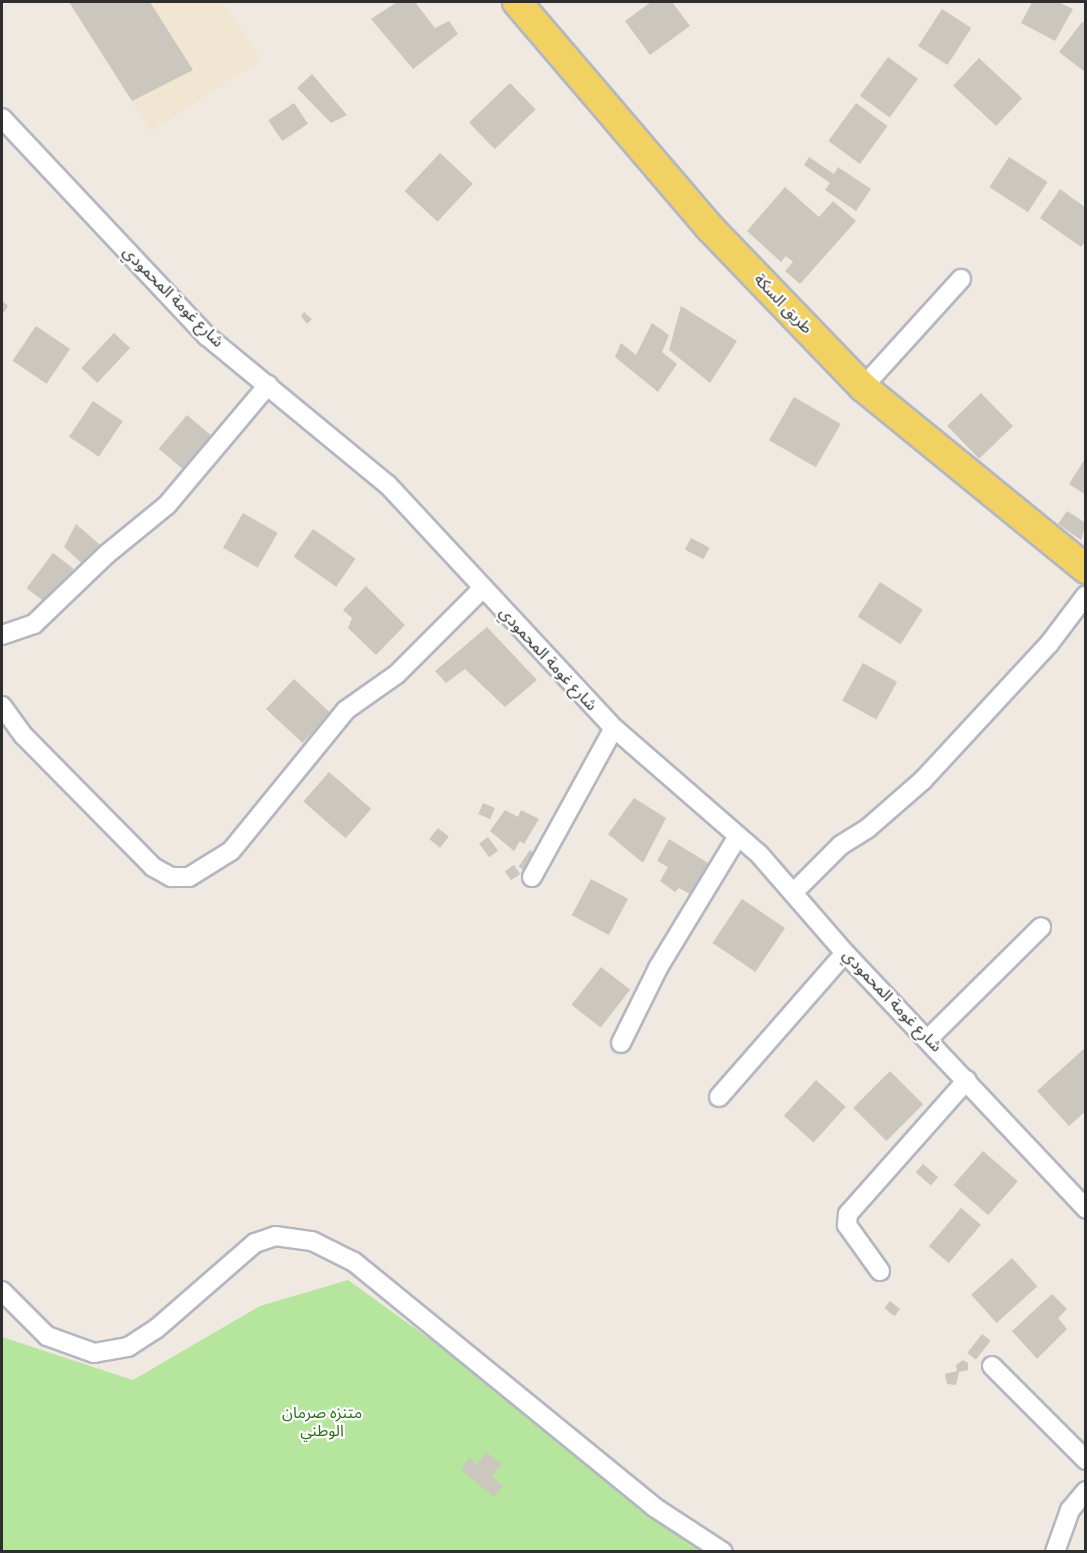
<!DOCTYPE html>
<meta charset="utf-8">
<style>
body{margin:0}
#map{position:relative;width:1087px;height:1553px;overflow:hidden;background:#efe9e1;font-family:"Public Sans","Noto Sans Arabic",sans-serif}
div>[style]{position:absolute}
.education>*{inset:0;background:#f0e6d1}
.green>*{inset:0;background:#b6e59e}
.building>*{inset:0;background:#cbc7bf;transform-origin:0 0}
.roads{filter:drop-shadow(2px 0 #b4b7c1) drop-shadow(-2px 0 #b4b7c1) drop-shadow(0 2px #b4b7c1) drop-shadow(0 -2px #b4b7c1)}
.minor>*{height:18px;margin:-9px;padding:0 9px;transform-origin:9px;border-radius:9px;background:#fff}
.primary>*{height:28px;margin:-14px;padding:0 14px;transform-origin:14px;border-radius:14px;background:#f2d163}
span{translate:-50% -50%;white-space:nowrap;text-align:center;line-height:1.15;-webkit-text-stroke:4.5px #fff;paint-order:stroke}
.street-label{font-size:16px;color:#2e2e2e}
.park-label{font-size:16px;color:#2c6e1b}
.frame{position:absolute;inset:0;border:3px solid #2e2e2e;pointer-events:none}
</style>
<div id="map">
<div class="education">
<div style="clip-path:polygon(69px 2px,223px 2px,261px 60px,151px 131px)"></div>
</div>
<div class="green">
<div style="clip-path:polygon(348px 1280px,724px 1551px,2px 1551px,2px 1337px,133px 1380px,260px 1306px)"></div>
</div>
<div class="building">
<div style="clip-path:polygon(69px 2px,150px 2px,193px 70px,132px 101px)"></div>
<div style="clip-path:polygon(397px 2px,415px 2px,435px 28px,449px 21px,458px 34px,413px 69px,371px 19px)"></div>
<div style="clip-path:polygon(651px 2px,672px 2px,690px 26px,650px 55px,625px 21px)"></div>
<div style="clip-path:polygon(1032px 2px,1058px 2px,1073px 9px,1055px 41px,1021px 23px)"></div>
<div style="left:942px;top:9px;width:35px;height:44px;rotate:33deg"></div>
<div style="clip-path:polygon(1082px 22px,1086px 24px,1085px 72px,1059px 52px)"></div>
<div style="left:888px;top:57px;width:37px;height:48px;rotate:36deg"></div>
<div style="left:979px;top:58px;width:59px;height:38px;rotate:43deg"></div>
<div style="clip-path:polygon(312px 74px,347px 115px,331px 123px,297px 88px)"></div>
<div style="left:510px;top:83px;width:37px;height:57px;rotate:46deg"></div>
<div style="left:294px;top:103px;width:25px;height:31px;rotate:56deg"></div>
<div style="left:856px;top:103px;width:39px;height:47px;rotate:36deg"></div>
<div style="left:440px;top:153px;width:45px;height:52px;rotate:43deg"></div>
<div style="clip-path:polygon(809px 157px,834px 174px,838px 167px,871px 189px,856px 211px,825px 190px,830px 183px,804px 165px)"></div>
<div style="left:1009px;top:157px;width:46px;height:36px;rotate:33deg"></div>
<div style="clip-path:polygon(785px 187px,819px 217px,833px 201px,856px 221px,800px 284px,785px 271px,793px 262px,786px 256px,781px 262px,747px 231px)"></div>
<div style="clip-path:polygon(1060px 189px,1086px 208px,1086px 241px,1081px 247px,1040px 218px)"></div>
<div style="clip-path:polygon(2px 300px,8px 306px,2px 315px)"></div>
<div style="clip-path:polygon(681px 306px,737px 341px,710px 383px,669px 350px)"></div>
<div style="clip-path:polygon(304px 312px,312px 319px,307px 324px,301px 316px)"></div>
<div style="clip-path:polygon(652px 323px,669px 335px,662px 352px,677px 364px,658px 392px,615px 357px,621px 343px,636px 355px)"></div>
<div style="left:36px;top:326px;width:41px;height:42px;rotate:34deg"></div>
<div style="left:114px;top:333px;width:22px;height:48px;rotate:43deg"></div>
<div style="left:981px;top:393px;width:46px;height:47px;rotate:46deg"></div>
<div style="left:794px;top:397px;width:54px;height:50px;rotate:30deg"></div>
<div style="left:93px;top:401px;width:36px;height:43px;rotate:34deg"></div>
<div style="left:187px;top:415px;width:38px;height:44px;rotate:40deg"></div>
<div style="clip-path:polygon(1086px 457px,1086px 495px,1069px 484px)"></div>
<div style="clip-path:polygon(1067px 511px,1086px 523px,1081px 540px,1058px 524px)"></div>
<div style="left:243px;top:513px;width:40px;height:40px;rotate:30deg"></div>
<div style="clip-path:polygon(76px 524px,106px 550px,87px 568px,64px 547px)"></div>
<div style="left:313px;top:529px;width:52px;height:34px;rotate:35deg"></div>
<div style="left:691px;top:538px;width:21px;height:13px;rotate:28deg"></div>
<div style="left:53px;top:553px;width:26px;height:44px;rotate:37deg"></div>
<div style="left:880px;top:582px;width:51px;height:41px;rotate:33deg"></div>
<div style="clip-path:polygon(366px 586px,405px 625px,376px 655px,348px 628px,352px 618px,343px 610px)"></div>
<div style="clip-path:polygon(487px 627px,537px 680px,505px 707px,465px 669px,446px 683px,435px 671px)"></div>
<div style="left:863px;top:663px;width:39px;height:43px;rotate:29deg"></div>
<div style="left:294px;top:679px;width:50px;height:41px;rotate:43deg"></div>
<div style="left:329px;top:772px;width:56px;height:39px;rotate:41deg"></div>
<div style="clip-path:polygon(634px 798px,666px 818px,643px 863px,608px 834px)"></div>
<div style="left:483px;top:803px;width:13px;height:12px;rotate:23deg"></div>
<div style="clip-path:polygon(505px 810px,518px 817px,521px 810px,539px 819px,524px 844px,520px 841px,514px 851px,490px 831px)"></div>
<div style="left:438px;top:828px;width:14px;height:14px;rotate:39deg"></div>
<div style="left:488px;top:837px;width:17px;height:11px;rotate:54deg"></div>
<div style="clip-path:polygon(669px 839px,713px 866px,695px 897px,679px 888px,675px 892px,660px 881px,668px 867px,657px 861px)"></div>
<div style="left:530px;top:850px;width:12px;height:20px;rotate:35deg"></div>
<div style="left:514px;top:865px;width:11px;height:11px;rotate:56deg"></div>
<div style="left:591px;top:879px;width:42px;height:41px;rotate:28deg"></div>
<div style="left:742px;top:899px;width:52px;height:53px;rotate:34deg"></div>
<div style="left:601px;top:967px;width:37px;height:48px;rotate:38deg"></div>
<div style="clip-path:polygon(1086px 1047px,1086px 1111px,1069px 1126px,1037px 1091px)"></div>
<div style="left:890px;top:1071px;width:47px;height:52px;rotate:45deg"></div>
<div style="left:816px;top:1080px;width:40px;height:48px;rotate:42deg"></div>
<div style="left:983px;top:1151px;width:46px;height:45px;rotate:41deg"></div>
<div style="left:923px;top:1164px;width:20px;height:11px;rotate:41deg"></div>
<div style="left:961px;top:1208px;width:26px;height:50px;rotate:40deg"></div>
<div style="left:1012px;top:1258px;width:38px;height:55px;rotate:48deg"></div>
<div style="clip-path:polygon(1052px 1294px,1067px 1309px,1058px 1318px,1067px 1329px,1037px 1359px,1012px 1331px)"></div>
<div style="left:890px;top:1301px;width:13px;height:9px;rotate:39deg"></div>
<div style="left:982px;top:1334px;width:11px;height:24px;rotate:38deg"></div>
<div style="clip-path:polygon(963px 1360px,968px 1363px,968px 1370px,959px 1372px,956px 1385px,947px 1384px,945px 1374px,957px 1371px,956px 1365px)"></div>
<div style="clip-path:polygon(486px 1452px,502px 1464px,492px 1477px,503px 1486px,494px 1497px,461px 1470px,469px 1457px,477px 1465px)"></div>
</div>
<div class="roads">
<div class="minor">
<div style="left:2px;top:118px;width:299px;rotate:46.8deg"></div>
<div style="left:207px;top:336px;width:234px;rotate:39.5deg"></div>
<div style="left:388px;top:485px;width:332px;rotate:47.1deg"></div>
<div style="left:614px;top:728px;width:192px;rotate:41deg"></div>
<div style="left:759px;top:854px;width:131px;rotate:49deg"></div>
<div style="left:845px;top:953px;width:352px;rotate:46.7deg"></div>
<div style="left:863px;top:387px;width:146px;rotate:-47.8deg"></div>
<div style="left:2px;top:635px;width:34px;rotate:-19deg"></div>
<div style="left:34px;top:624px;width:101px;rotate:-43.8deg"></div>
<div style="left:107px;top:554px;width:77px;rotate:-39.2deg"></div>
<div style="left:167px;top:505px;width:157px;rotate:-49.9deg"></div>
<div style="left:2px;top:706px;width:37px;rotate:54deg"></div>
<div style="left:24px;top:736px;width:184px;rotate:45.4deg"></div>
<div style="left:153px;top:867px;width:21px;rotate:29deg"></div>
<div style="left:171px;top:877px;width:18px"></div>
<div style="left:189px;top:877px;width:49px;rotate:-31.8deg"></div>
<div style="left:231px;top:851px;width:182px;rotate:-50.8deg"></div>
<div style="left:346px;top:710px;width:62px;rotate:-35.2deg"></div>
<div style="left:397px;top:674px;width:120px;rotate:-45deg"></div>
<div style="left:532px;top:877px;width:170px;rotate:-61.2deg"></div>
<div style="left:793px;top:893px;width:68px;rotate:-45deg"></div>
<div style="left:841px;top:845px;width:32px;rotate:-32deg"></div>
<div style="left:868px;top:828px;width:73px;rotate:-41.1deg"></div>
<div style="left:923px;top:780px;width:185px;rotate:-47.2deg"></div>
<div style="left:1049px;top:644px;width:61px;rotate:-52.9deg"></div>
<div style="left:928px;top:1039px;width:159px;rotate:-44.7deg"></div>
<div style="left:621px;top:1043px;width:84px;rotate:-63.7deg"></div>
<div style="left:658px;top:968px;width:154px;rotate:-58.8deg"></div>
<div style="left:719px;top:1097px;width:191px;rotate:-48.8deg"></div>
<div style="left:880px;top:1271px;width:57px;rotate:-125.7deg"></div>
<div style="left:847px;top:1225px;width:11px;rotate:-85deg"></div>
<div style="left:848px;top:1214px;width:179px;rotate:-48.4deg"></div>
<div style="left:2px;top:1291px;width:64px;rotate:45deg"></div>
<div style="left:47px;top:1336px;width:50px;rotate:19.9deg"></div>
<div style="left:94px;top:1353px;width:35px;rotate:-10deg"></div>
<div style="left:128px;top:1347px;width:33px;rotate:-33deg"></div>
<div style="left:156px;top:1329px;width:131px;rotate:-41deg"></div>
<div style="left:255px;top:1243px;width:21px;rotate:-19deg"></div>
<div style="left:275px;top:1236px;width:37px;rotate:8deg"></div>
<div style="left:312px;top:1241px;width:47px;rotate:26.6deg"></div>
<div style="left:354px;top:1262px;width:387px;rotate:39.2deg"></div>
<div style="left:654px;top:1507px;width:82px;rotate:33.1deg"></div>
<div style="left:992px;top:1366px;width:133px;rotate:45deg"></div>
<div style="left:1055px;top:1552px;width:45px;rotate:-70.3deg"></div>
<div style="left:1070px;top:1510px;width:25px;rotate:-50deg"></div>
</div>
<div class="primary">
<div style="left:517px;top:2px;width:296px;rotate:49.5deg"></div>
<div style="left:709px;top:227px;width:222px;rotate:46.1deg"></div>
<div style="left:863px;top:387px;width:288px;rotate:39.2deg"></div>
</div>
</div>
<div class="street-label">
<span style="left:173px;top:297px;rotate:45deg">شارع غومة المحمودي</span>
<span style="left:783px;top:304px;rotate:46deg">طريق السكة</span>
<span style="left:548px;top:659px;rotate:47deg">شارع غومة المحمودي</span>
<span style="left:892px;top:1001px;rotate:46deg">شارع غومة المحمودي</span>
</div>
<div class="park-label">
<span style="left:322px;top:1422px">متنزه صرمان<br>الوطني</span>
</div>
<div class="frame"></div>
</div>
